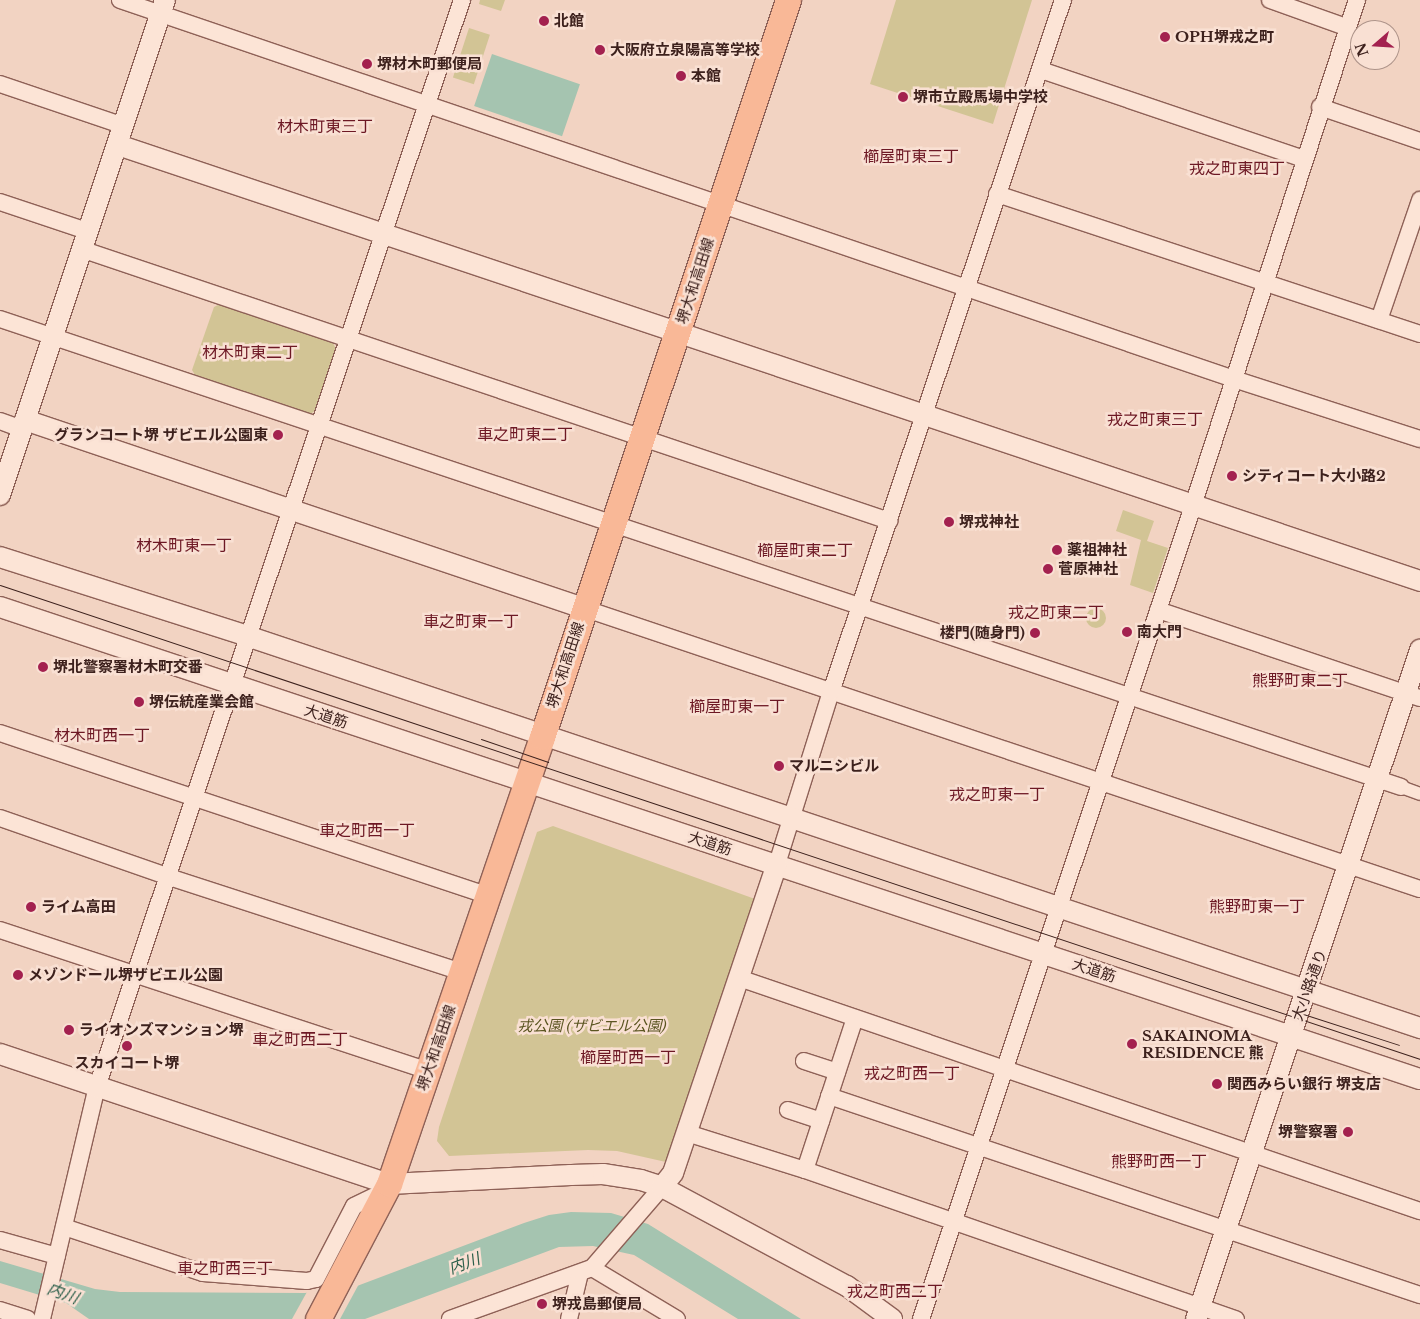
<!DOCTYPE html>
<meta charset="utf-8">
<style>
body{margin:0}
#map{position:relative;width:1420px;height:1319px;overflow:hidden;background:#f2d3c2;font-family:"Libre Baskerville","Noto Sans JP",serif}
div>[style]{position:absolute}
.green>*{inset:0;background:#d2c495;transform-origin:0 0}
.round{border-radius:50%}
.water>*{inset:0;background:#a5c4b0;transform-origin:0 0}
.pier>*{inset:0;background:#f2d3c2}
.roads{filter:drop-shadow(1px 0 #8e6157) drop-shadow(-1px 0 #8e6157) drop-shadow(0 1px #8e6157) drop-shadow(0 -1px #8e6157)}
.pedestrian>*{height:12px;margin:-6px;padding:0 6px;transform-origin:6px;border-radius:6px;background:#fce4d6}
.minor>*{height:16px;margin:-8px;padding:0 8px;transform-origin:8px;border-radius:8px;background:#fce4d6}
.tertiary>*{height:20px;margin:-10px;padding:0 10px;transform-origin:10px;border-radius:10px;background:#fce4d6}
.primary>*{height:25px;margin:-12.5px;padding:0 12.5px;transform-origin:12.5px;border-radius:12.5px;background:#f9b897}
.tram>*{height:1px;margin:-0.5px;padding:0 0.5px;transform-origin:0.5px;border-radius:0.5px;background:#3d211d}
.dots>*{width:14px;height:14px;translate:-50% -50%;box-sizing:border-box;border:2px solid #f9e0d3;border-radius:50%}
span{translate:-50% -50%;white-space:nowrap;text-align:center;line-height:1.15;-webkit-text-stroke:5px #f9e0d3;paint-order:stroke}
.poi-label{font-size:15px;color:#3d211d;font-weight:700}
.left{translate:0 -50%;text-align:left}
.right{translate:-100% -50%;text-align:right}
.street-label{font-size:15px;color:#3d211d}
.park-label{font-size:15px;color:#5b5521;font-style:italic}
.neighbourhood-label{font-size:16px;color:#6d1824}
.water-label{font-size:16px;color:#2b5e49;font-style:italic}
.north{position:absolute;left:1350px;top:20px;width:50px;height:50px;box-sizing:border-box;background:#f9e0d3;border:1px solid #ae948a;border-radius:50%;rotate:251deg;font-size:14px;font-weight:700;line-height:20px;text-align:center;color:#3d211d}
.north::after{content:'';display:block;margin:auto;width:18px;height:22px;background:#a3214f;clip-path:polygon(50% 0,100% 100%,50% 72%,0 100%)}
</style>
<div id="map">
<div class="green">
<div style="clip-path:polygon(480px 0,505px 0,501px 11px,479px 4px)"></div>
<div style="clip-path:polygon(896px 0,1032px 0,993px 124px,870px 84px)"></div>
<div style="left:469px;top:28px;width:22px;height:52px;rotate:18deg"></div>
<div style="clip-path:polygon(220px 304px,333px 343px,336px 349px,315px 411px,310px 414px,195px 375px,192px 370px,214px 307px)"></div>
<div style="clip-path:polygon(1123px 510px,1154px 521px,1147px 541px,1168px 548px,1153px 593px,1130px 585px,1141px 540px,1116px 531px)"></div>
<div class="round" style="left:1086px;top:608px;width:20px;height:20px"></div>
<div style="clip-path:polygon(553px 826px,755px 899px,666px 1162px,617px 1151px,588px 1150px,449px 1156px,437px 1141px,439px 1127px,537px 832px)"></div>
</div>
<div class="water">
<div style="left:492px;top:54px;width:93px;height:55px;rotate:19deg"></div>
<div style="clip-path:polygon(571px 1212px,611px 1213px,648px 1224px,801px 1319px,738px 1319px,634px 1255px,593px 1246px,559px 1247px,365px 1319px,89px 1319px,66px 1303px,0 1283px,0 1261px,95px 1289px,120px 1292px,305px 1293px,357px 1286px,524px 1223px,549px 1215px)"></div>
</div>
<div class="pier">
<div style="clip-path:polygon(360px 1282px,340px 1319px,292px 1319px,308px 1290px)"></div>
</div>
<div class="roads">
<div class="pedestrian">
<div style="left:1401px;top:787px;width:20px;rotate:20deg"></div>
</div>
<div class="minor">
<div style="left:120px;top:0;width:1177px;rotate:18.79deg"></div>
<div style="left:1234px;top:379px;width:195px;rotate:17.9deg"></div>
<div style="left:1270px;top:0;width:81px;rotate:19.6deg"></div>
<div style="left:1041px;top:70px;width:278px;rotate:18.7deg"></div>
<div style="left:0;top:84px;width:131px;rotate:18.7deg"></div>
<div style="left:1320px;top:107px;width:106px;rotate:18.8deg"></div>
<div style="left:997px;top:194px;width:446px;rotate:18.3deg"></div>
<div style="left:0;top:202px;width:92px;rotate:18.4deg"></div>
<div style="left:81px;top:249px;width:853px;rotate:18.6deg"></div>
<div style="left:0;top:319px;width:1477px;rotate:18.47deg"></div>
<div style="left:1379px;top:320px;width:127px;rotate:-71.1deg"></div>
<div style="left:0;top:421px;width:23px;rotate:20deg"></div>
<div style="left:583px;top:608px;width:883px;rotate:18.56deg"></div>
<div style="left:1158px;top:610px;width:276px;rotate:18.6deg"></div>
<div style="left:0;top:733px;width:512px;rotate:18.43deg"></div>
<div style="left:0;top:818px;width:179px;rotate:19.2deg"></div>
<div style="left:169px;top:877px;width:308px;rotate:18deg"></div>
<div style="left:777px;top:864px;width:180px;rotate:-72.6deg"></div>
<div style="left:831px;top:692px;width:730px;rotate:-71.47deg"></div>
<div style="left:0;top:930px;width:451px;rotate:18.2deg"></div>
<div style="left:739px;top:978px;width:720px;rotate:18.89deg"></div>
<div style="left:804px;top:1061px;width:35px;rotate:18deg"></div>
<div style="left:829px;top:1096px;width:624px;rotate:18.61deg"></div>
<div style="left:788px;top:1110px;width:35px;rotate:18deg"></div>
<div style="left:687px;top:1133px;width:124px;rotate:17.4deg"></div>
<div style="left:805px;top:1170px;width:456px;rotate:19.1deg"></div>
<div style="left:805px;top:1170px;width:160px;rotate:-71.8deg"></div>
<div style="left:64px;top:1227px;width:146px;rotate:18.3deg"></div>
<div style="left:203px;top:1273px;width:104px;rotate:4.4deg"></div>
<div style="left:307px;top:1281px;width:9px;rotate:-13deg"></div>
<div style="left:316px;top:1279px;width:82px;rotate:-62.5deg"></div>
<div style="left:354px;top:1206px;width:34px;rotate:-26deg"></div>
<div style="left:0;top:1240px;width:59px;rotate:15.7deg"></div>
<div style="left:592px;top:1268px;width:99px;rotate:31deg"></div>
<div style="left:0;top:1310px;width:29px;rotate:18deg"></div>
<div style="left:42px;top:1319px;width:238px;rotate:-76.7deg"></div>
<div style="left:97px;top:1087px;width:1147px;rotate:-71.44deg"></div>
<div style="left:450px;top:1319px;width:151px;rotate:-19.8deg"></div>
<div style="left:592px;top:1268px;width:107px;rotate:-49.2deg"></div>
<div style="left:569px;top:1319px;width:47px;rotate:-76.6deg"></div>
<div style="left:921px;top:1319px;width:838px;rotate:-71.5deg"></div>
<div style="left:1187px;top:524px;width:551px;rotate:-72.03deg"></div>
</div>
<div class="tertiary">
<div style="left:118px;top:145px;width:1373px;rotate:18.51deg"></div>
<div style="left:25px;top:420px;width:589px;rotate:18.62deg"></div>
<div style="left:0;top:495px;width:522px;rotate:-71.57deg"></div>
<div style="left:0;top:557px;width:259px;rotate:17.7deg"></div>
<div style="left:247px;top:636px;width:1237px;rotate:18.48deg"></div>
<div style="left:0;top:607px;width:1496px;rotate:18.39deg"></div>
<div style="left:0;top:1054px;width:410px;rotate:18.5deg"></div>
<div style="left:389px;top:1184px;width:182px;rotate:-2.8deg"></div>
<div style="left:571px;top:1175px;width:32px;rotate:-2deg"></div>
<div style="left:603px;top:1174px;width:38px;rotate:9deg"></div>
<div style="left:641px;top:1180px;width:22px;rotate:18deg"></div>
<div style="left:662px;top:1187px;width:210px;rotate:28.2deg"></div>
<div style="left:847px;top:1286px;width:56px;rotate:36.3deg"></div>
<div style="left:662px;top:1187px;width:18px;rotate:-52deg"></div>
<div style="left:673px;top:1173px;width:326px;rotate:-71.4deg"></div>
<div style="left:1196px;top:1319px;width:706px;rotate:-71.49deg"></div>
</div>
<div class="primary">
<div style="left:318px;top:1319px;width:153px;rotate:-62.3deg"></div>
<div style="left:389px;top:1184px;width:472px;rotate:-71.1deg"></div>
<div style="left:542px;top:737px;width:777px;rotate:-71.54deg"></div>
</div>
</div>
<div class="tram">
<div style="left:0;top:585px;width:1497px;rotate:18.46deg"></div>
<div style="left:481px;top:739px;width:71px;rotate:18.9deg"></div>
<div style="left:1297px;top:1012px;width:107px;rotate:17.9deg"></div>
</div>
<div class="dots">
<div style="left:544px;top:21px;background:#a3214f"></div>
<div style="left:1165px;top:37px;background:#a3214f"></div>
<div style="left:600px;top:50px;background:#a3214f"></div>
<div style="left:367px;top:64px;background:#a3214f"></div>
<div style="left:681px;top:76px;background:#a3214f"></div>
<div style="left:903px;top:97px;background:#a3214f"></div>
<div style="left:278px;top:435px;background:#a3214f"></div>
<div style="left:1232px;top:476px;background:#a3214f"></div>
<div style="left:949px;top:522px;background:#a3214f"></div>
<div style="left:1057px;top:550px;background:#a3214f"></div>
<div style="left:1048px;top:569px;background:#a3214f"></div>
<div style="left:1127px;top:632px;background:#a3214f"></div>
<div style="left:1035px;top:633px;background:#a3214f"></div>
<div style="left:43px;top:667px;background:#a3214f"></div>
<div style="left:139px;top:702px;background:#a3214f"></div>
<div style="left:779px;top:766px;background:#a3214f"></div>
<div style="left:31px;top:907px;background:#a3214f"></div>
<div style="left:18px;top:975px;background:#a3214f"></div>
<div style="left:69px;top:1030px;background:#a3214f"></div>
<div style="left:1132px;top:1044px;background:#a3214f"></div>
<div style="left:127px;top:1046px;background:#a3214f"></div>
<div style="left:1217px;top:1084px;background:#a3214f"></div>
<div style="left:1348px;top:1132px;background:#a3214f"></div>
<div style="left:542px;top:1304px;background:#a3214f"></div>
</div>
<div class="poi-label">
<span class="left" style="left:554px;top:21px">北館</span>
<span class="left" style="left:1175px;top:37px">OPH堺戎之町</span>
<span class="left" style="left:610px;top:50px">大阪府立泉陽高等学校</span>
<span class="left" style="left:377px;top:64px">堺材木町郵便局</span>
<span class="left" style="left:691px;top:76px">本館</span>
<span class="left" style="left:913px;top:97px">堺市立殿馬場中学校</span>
<span class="right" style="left:268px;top:435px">グランコート堺 ザビエル公園東</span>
<span class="left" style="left:1242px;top:476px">シティコート大小路2</span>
<span class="left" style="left:959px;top:522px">堺戎神社</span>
<span class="left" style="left:1067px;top:550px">薬祖神社</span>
<span class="left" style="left:1058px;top:569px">菅原神社</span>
<span class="left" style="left:1137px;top:632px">南大門</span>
<span class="right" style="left:1025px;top:633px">楼門(随身門)</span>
<span class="left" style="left:53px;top:667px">堺北警察署材木町交番</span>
<span class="left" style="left:149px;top:702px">堺伝統産業会館</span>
<span class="left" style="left:789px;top:766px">マルニシビル</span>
<span class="left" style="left:41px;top:907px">ライム高田</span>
<span class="left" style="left:28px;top:975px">メゾンドール堺ザビエル公園</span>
<span class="left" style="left:79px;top:1030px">ライオンズマンション堺</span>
<span class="left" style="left:1142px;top:1044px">SAKAINOMA<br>RESIDENCE 熊</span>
<span style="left:127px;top:1063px">スカイコート堺</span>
<span class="left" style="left:1227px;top:1084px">関西みらい銀行 堺支店</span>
<span class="right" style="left:1338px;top:1132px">堺警察署</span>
<span class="left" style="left:552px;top:1304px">堺戎島郵便局</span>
</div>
<div class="street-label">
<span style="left:695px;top:281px;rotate:-72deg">堺大和高田線</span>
<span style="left:565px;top:665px;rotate:-72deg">堺大和高田線</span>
<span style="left:326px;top:716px;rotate:18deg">大道筋</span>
<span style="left:710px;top:843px;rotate:18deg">大道筋</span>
<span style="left:1094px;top:970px;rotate:18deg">大道筋</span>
<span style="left:1309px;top:985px;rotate:-70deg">大小路通り</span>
<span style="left:436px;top:1048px;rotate:-71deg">堺大和高田線</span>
</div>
<div class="park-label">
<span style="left:592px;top:1026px">戎公園 (ザビエル公園)</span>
</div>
<div class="neighbourhood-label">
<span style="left:325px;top:126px">材木町東三丁</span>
<span style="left:911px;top:156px">櫛屋町東三丁</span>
<span style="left:1237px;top:168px">戎之町東四丁</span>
<span style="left:250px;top:352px">材木町東二丁</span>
<span style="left:1155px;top:419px">戎之町東三丁</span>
<span style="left:525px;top:434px">車之町東二丁</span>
<span style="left:184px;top:545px">材木町東一丁</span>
<span style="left:805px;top:550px">櫛屋町東二丁</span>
<span style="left:1056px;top:612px">戎之町東二丁</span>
<span style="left:471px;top:621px">車之町東一丁</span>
<span style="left:1300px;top:680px">熊野町東二丁</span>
<span style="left:737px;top:706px">櫛屋町東一丁</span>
<span style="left:102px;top:735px">材木町西一丁</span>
<span style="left:997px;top:794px">戎之町東一丁</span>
<span style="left:367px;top:830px">車之町西一丁</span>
<span style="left:1257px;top:906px">熊野町東一丁</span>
<span style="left:300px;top:1039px">車之町西二丁</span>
<span style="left:628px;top:1057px">櫛屋町西一丁</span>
<span style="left:912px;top:1073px">戎之町西一丁</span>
<span style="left:1159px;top:1161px">熊野町西一丁</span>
<span style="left:225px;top:1268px">車之町西三丁</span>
<span style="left:895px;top:1291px">戎之町西二丁</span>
</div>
<div class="water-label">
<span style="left:464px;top:1263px;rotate:-20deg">内川</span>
<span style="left:63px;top:1293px;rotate:20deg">内川</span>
</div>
<div class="north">N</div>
</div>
